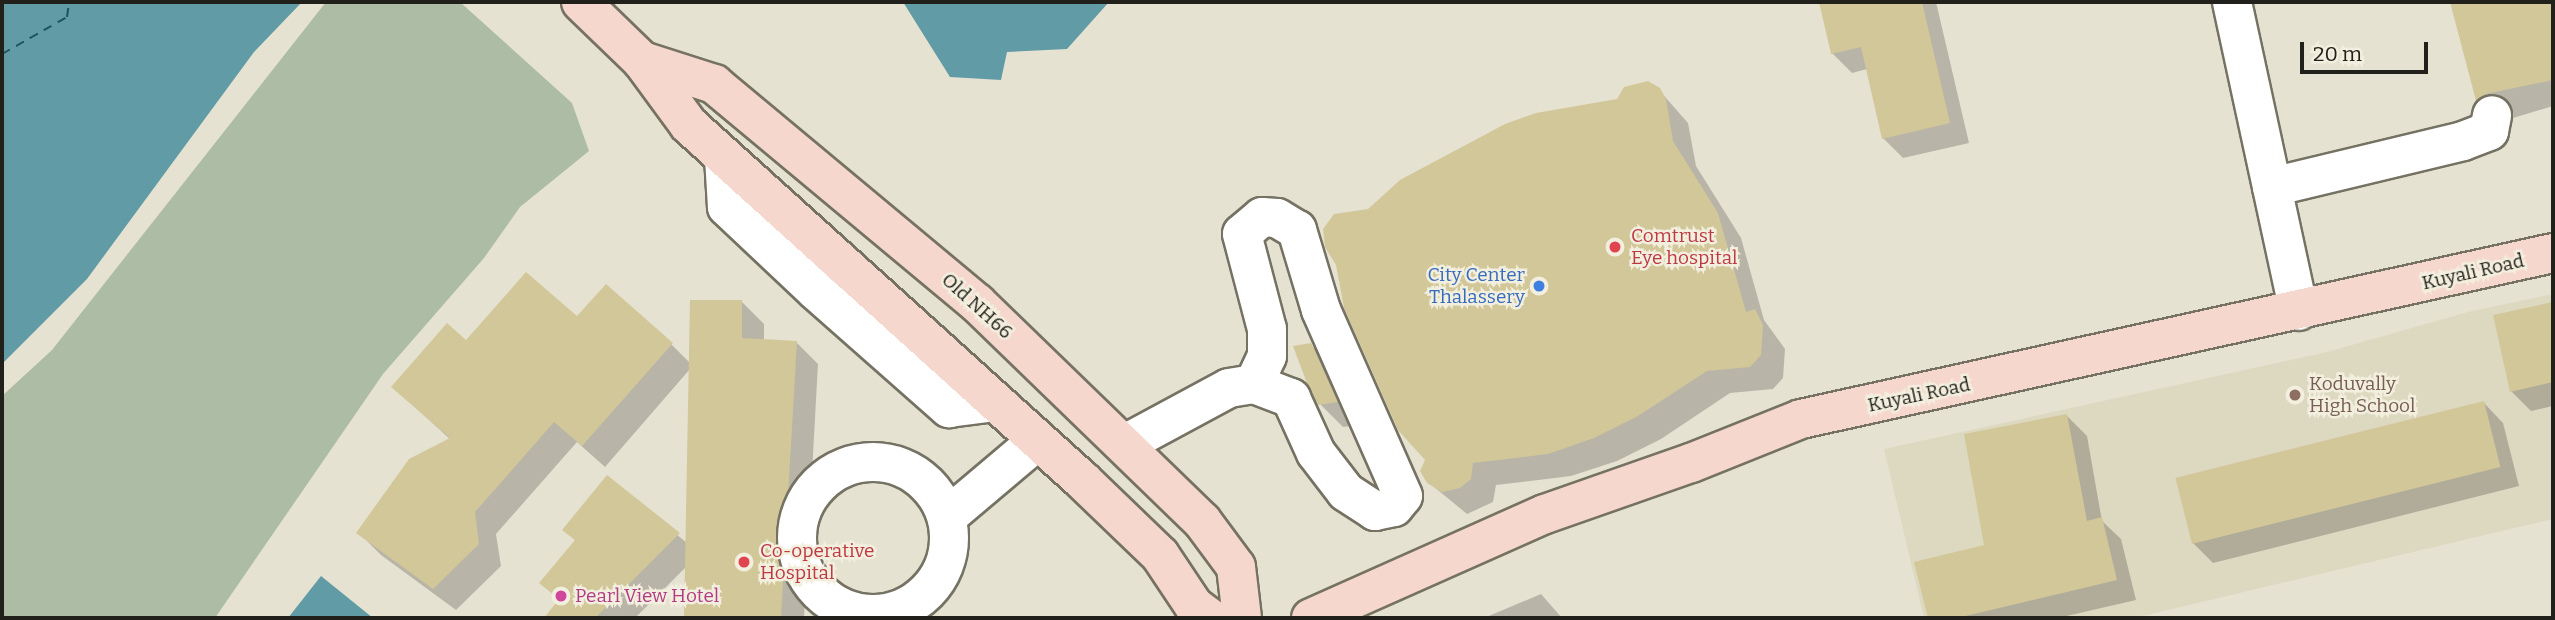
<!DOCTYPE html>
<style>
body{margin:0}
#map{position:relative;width:2555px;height:620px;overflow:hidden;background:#e6e2d2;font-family:Bitter,serif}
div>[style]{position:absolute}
.built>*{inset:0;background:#ddd8c0}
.green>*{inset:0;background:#adbca4}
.water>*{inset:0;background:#619ba5}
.shadow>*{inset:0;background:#0003}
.ferry>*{height:2px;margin-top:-1px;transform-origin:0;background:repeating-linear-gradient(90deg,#1f535b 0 9px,transparent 0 16px)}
.building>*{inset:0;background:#d2c799;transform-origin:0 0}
.roads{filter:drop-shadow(2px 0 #757263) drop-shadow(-2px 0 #757263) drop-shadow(0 2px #757263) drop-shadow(0 -2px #757263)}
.minor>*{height:38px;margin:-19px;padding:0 19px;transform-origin:19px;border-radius:19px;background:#fff}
.minor>.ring{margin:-19px;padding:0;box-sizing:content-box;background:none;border:38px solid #fff;border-radius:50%}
.major>*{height:38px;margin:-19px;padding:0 19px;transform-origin:19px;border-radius:19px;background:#f6d7ce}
.dots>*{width:19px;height:19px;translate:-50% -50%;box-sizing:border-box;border:4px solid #f3efdf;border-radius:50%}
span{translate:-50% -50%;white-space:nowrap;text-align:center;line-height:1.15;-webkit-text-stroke:5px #f3efdf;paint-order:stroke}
.health-label{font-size:19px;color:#be3a42}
.left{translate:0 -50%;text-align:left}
.street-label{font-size:19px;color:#22201a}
.shop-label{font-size:19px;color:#366cbe}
.right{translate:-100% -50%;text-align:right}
.education-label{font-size:19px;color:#785e54}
.hotel-label{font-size:19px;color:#b23c85}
.frame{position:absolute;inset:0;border:4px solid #22201a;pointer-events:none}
.scale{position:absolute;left:2300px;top:42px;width:128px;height:32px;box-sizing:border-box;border:4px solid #22201a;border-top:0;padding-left:9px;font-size:21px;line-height:24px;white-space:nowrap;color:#22201a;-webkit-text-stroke:5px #f3efdf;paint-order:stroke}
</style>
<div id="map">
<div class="built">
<div style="clip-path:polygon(2553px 294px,2553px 519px,2134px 618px,1924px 618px,1884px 449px,2327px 352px,2468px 312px)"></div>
</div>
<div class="green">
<div style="clip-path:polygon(326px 2px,460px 2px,572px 103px,589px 151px,520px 207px,484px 258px,383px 374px,215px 618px,2px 618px,2px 396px,52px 350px)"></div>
</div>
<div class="water">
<div style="clip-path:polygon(2px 2px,302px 2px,254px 52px,87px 279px,2px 364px)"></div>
<div style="clip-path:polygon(903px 2px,1109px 2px,1067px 49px,1007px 52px,1001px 80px,950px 77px)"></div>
<div style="clip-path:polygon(321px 576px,373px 618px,288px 618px)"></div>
</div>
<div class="shadow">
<div style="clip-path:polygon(1821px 2px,1936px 2px,1969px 143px,1903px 158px,1883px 138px,1867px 69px,1852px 73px,1832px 53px)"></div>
<div style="clip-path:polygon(2452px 2px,2553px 2px,2553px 106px,2500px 122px,2477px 100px)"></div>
<div style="clip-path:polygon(1658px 89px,1688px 123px,1696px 166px,1741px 238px,1764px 320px,1785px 349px,1783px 378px,1773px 389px,1730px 393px,1661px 439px,1617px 461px,1571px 476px,1496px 485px,1493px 502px,1467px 514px,1428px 482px,1427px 459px,1368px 211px,1618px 100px)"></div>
<div style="clip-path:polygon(742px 302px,764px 324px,764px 341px,796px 342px,818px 364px,804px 618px,686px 618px,687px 566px,635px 618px,546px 618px,560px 601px,542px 583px,576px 541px,564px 530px,607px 477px,687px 543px,690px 369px,605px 467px,577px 442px,496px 534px,501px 566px,456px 610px,381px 555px,359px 533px,451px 440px,393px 387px,467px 343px,577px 319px,671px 344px,690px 363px)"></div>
<div style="clip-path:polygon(2553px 304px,2553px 406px,2531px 411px,2511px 391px,2495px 316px)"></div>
<div style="clip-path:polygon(1311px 345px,1334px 368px,1359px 425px,1343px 427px,1320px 404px)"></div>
<div style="clip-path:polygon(2484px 403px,2503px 423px,2519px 486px,2213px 563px,2193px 543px)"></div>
<div style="clip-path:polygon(2067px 416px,2087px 436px,2102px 521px,2121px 539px,2136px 600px,2058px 618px,1929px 618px,1917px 563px,1986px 547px)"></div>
<div style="clip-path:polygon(1541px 594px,1562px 618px,1484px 618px)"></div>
</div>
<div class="ferry">
<div style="left:2px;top:54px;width:75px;rotate:-29.6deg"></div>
<div style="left:67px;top:17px;width:15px;rotate:-82deg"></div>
</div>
<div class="building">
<div style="clip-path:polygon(1819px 2px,1922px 2px,1950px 123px,1882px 139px,1861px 47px,1831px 54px)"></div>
<div style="clip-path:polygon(2450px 2px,2553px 2px,2553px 80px,2485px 94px,2476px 101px)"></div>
<div style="clip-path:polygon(1648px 81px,1660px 88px,1666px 99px,1673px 141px,1718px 213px,1746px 312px,1755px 309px,1763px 325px,1761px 355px,1750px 367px,1707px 371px,1638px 416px,1594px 438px,1548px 454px,1473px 463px,1471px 479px,1460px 488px,1442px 492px,1427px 483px,1420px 471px,1425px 460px,1398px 430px,1344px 308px,1336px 265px,1325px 247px,1323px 229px,1334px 214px,1368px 209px,1400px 180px,1505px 124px,1536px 113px,1617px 99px,1624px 87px)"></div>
<div style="clip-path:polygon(526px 272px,577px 316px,606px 284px,673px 343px,582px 446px,554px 422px,475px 512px,479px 544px,433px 589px,356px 533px,409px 459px,450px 438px,391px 387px,447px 323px,466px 340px)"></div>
<div style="clip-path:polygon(690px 300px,742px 300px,742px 338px,797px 341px,781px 618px,684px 618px)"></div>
<div style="clip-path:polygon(2553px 302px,2553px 382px,2510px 392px,2493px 315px)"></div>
<div style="clip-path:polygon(1311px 343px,1338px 402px,1318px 405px,1308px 386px,1293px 346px)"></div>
<div style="left:2484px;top:401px;width:68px;height:318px;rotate:76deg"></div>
<div style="clip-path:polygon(2067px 414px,2087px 521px,2102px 517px,2117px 580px,1957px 618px,1928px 618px,1914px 562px,1984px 545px,1964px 434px)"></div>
<div style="clip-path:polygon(607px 475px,680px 533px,595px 618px,544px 618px,559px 599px,539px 583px,575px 540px,562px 530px)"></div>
</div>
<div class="roads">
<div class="minor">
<div style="left:2232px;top:2px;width:316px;rotate:77.8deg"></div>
<div style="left:724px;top:157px;width:50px;rotate:86.6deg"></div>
<div style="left:727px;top:207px;width:121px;rotate:43.3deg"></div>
<div style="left:815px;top:290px;width:179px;rotate:41.4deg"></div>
<div style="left:949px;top:408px;width:47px;rotate:-7.3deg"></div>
<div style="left:2272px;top:187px;width:196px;rotate:-13.5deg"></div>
<div style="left:2463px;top:141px;width:28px;rotate:-21deg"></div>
<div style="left:2489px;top:131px;width:16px;rotate:-79deg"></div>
<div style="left:1125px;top:444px;width:118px;rotate:-28.3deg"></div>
<div style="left:1229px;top:388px;width:25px;rotate:-9deg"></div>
<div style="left:1254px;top:384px;width:40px;rotate:21deg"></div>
<div style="left:1291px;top:398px;width:60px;rotate:65.6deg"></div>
<div style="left:1316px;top:453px;width:49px;rotate:52.4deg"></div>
<div style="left:1346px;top:492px;width:35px;rotate:33deg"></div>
<div style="left:1375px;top:511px;width:19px;rotate:-12deg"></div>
<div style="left:1394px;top:507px;width:14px;rotate:-51deg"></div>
<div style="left:1403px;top:496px;width:203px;rotate:-113.8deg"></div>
<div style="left:1321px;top:310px;width:84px;rotate:-106.7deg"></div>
<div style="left:1297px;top:230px;width:23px;rotate:-149deg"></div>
<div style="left:1277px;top:218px;width:15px;rotate:-176deg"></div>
<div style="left:1262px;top:217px;width:26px;rotate:140deg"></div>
<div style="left:1242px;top:234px;width:98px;rotate:75.3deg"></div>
<div style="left:1267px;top:329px;width:27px;rotate:90deg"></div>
<div style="left:1267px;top:356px;width:31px;rotate:115deg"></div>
<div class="ring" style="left:797px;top:462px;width:114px;height:114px"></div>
<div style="left:947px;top:517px;width:119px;rotate:-40.2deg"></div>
</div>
<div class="major">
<div style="left:581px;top:2px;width:85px;rotate:44deg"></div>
<div style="left:642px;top:61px;width:79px;rotate:53.7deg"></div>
<div style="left:689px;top:125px;width:530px;rotate:42.09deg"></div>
<div style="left:1082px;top:480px;width:108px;rotate:43.9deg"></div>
<div style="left:1160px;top:555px;width:61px;rotate:56.3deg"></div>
<div style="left:1194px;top:606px;width:20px;rotate:37deg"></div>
<div style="left:642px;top:61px;width:76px;rotate:17.7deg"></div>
<div style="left:714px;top:84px;width:342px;rotate:39.8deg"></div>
<div style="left:977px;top:303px;width:313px;rotate:44.1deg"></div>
<div style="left:1202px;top:521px;width:57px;rotate:53.5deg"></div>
<div style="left:1236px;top:567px;width:51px;rotate:83.3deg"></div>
<div style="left:1311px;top:618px;width:256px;rotate:-24deg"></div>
<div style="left:1545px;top:514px;width:155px;rotate:-19.3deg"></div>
<div style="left:1691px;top:463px;width:118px;rotate:-21.8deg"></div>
<div style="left:1801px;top:419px;width:770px;rotate:-12.45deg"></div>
</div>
</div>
<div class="dots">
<div style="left:1615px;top:247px;background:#e0444e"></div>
<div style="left:1539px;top:286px;background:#3f7fe0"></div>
<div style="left:2295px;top:395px;background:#8d6e63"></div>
<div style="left:744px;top:562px;background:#e0444e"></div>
<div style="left:561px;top:596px;background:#d1479c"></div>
</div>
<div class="health-label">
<span class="left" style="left:1631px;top:247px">Comtrust<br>Eye hospital</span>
<span class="left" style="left:760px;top:562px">Co-operative<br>Hospital</span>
</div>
<div class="street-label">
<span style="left:2473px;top:272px;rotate:-13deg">Kuyali Road</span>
<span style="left:977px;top:306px;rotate:42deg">Old NH66</span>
<span style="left:1919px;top:395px;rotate:-12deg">Kuyali Road</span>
</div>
<div class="shop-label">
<span class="right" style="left:1525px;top:286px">City Center<br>Thalassery</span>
</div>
<div class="education-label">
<span class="left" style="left:2309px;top:395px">Koduvally<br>High School</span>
</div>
<div class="hotel-label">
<span class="left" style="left:575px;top:596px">Pearl View Hotel</span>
</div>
<div class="frame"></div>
<div class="scale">20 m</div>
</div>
